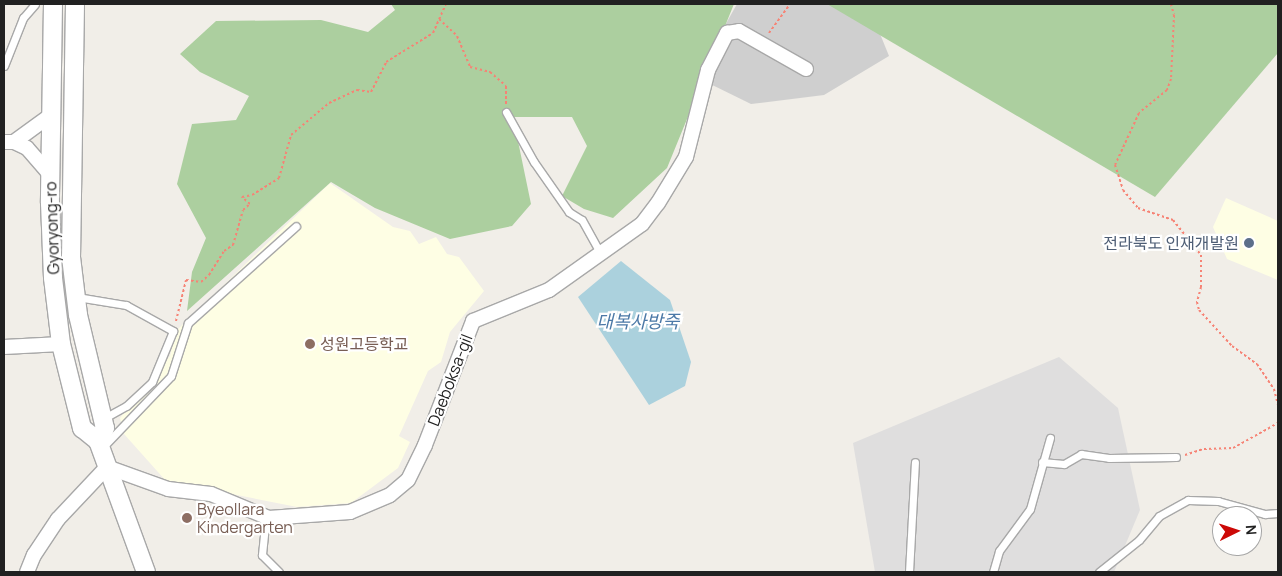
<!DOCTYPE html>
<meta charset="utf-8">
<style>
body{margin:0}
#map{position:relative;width:1282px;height:576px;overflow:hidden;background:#f1eee8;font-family:Manrope,"Noto Sans KR",sans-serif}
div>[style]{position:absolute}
.residential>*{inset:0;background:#dfdede}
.education>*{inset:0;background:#fefee4}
.religious>*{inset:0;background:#cfcfcf}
.forest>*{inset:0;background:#accf9f}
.water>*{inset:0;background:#abd1dd}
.path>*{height:2px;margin-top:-1px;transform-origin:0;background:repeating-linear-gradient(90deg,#f68375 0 2.5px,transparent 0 5px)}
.roads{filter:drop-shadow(1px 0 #a8a8a8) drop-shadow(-1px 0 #a8a8a8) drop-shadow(0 1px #a8a8a8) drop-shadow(0 -1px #a8a8a8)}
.service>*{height:7px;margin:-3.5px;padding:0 3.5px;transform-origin:3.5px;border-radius:3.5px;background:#fff}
.minor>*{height:14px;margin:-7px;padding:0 7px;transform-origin:7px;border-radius:7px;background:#fff}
.tertiary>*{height:18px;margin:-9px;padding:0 9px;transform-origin:9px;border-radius:9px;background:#fff}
.dots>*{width:14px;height:14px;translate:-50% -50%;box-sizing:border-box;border:2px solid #fff;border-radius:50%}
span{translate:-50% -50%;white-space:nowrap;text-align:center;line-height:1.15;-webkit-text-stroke:4.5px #fff;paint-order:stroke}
.street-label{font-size:16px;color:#212121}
.service-label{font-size:16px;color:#4e5e75}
.right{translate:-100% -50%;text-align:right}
.education-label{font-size:16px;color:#785e54}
.left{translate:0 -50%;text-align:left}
.water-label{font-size:18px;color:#4c79a7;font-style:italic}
.frame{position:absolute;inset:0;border:5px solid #212121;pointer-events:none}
.north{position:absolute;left:1212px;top:506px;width:50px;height:50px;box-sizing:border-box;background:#fff;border:1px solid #a6a6a6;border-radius:50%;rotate:86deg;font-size:14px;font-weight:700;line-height:20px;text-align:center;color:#212121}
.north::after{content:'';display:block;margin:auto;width:18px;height:22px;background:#cc0907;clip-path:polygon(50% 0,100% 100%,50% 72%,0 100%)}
</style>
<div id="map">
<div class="residential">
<div style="clip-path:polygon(1059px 357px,1118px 408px,1140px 510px,1114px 572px,875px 572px,853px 443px)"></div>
</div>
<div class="education">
<div style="clip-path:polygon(330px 183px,393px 227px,410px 231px,419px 244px,436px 237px,447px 254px,459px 257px,484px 291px,450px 332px,441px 362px,428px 371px,399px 436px,410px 442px,398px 468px,351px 503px,297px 507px,166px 481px,124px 434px,120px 418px,170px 356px,176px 331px)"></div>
<div style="clip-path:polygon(1226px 198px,1278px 221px,1278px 280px,1227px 259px,1213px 227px)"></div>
</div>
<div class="religious">
<div style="clip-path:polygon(737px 4px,850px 4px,872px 14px,889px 56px,824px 95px,751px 104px,696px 77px)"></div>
</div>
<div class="forest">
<div style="clip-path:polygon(391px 4px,734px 4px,667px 168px,613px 218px,584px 209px,562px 196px,587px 146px,572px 117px,513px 117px,531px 204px,512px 226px,450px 239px,375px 208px,331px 182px,187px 311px,192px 272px,206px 238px,177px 184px,192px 124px,236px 120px,249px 96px,200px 72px,180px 54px,216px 21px,321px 20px,368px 32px,395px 10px)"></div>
<div style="clip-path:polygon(827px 4px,1278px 4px,1278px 53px,1155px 197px)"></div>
</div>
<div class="water">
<div style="clip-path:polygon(621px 261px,670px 300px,691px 362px,685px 386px,649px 405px,578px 297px)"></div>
</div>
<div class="path">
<div style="left:1171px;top:4px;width:11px;rotate:75deg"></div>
<div style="left:1174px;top:15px;width:64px;rotate:92.7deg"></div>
<div style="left:1171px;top:79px;width:12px;rotate:110deg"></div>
<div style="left:1167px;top:90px;width:36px;rotate:141deg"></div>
<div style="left:1139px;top:113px;width:57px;rotate:114.8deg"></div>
<div style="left:1115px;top:165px;width:26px;rotate:72deg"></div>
<div style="left:1123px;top:190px;width:23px;rotate:50deg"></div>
<div style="left:1138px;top:208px;width:37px;rotate:19deg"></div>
<div style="left:1173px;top:220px;width:45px;rotate:51.3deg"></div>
<div style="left:1201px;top:255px;width:32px;rotate:90deg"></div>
<div style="left:1201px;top:287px;width:16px;rotate:105deg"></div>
<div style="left:1197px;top:302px;width:8px;rotate:76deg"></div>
<div style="left:1199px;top:310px;width:49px;rotate:47.5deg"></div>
<div style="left:1232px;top:346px;width:31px;rotate:36deg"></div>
<div style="left:1257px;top:364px;width:30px;rotate:56deg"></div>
<div style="left:1274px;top:389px;width:16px;rotate:76deg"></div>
<div style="left:439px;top:19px;width:25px;rotate:43deg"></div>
<div style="left:457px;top:36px;width:34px;rotate:67deg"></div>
<div style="left:470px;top:67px;width:21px;rotate:14deg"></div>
<div style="left:490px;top:72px;width:21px;rotate:41deg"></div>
<div style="left:506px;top:86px;width:18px;rotate:90deg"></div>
<div style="left:769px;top:33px;width:36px;rotate:-54deg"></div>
<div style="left:176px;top:321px;width:42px;rotate:-76.3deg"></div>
<div style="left:186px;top:280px;width:15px;rotate:8deg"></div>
<div style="left:201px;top:282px;width:11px;rotate:-41deg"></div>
<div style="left:209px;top:275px;width:28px;rotate:-58deg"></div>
<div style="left:224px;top:251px;width:11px;rotate:-34deg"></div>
<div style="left:233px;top:245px;width:36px;rotate:-74deg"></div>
<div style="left:243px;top:210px;width:9px;rotate:-41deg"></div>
<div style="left:250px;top:204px;width:11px;rotate:-139deg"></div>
<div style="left:242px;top:197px;width:10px;rotate:-11deg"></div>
<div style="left:252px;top:195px;width:32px;rotate:-32deg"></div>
<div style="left:279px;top:178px;width:45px;rotate:-74.4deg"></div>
<div style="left:291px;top:135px;width:50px;rotate:-40.1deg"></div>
<div style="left:329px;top:103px;width:31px;rotate:-25deg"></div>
<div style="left:357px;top:90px;width:14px;rotate:8deg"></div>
<div style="left:371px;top:92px;width:34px;rotate:-63deg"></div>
<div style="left:386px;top:62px;width:55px;rotate:-31.7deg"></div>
<div style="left:433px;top:33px;width:32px;rotate:-66deg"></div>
<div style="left:1185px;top:455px;width:20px;rotate:-18deg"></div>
<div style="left:1204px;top:449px;width:29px;rotate:-2deg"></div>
<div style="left:1233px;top:448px;width:51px;rotate:-29.1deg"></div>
</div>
<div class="roads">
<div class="service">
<div style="left:4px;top:66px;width:52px;rotate:-68.4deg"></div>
<div style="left:23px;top:18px;width:18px;rotate:-49deg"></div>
<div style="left:506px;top:112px;width:57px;rotate:60.8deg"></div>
<div style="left:534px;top:162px;width:61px;rotate:55deg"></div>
<div style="left:569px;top:212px;width:15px;rotate:32deg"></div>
<div style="left:582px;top:220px;width:39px;rotate:61deg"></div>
<div style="left:77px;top:297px;width:50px;rotate:9.3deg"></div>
<div style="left:126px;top:305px;width:54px;rotate:29deg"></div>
<div style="left:173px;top:331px;width:55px;rotate:112.4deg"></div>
<div style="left:152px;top:382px;width:35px;rotate:137deg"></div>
<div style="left:126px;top:406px;width:25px;rotate:151deg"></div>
<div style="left:101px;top:449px;width:101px;rotate:-46.2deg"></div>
<div style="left:171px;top:376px;width:56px;rotate:-72.2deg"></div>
<div style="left:188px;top:323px;width:145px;rotate:-41.9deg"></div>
<div style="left:1042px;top:462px;width:22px;rotate:5deg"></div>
<div style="left:1064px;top:464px;width:20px;rotate:-30deg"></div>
<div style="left:1081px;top:454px;width:28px;rotate:8deg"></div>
<div style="left:1109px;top:458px;width:67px;rotate:-0.9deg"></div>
<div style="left:266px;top:516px;width:39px;rotate:96deg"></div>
<div style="left:262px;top:555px;width:24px;rotate:45deg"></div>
<div style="left:909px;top:572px;width:110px;rotate:-86.9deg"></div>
<div style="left:993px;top:572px;width:22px;rotate:-74deg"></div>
<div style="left:999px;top:551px;width:52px;rotate:-53.6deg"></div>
<div style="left:1030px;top:509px;width:74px;rotate:-74.3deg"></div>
<div style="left:1099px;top:572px;width:51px;rotate:-38.7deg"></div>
<div style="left:1139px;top:540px;width:31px;rotate:-50deg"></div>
<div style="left:1159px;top:516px;width:33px;rotate:-29deg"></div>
<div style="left:1188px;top:500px;width:30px;rotate:2deg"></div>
<div style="left:1218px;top:501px;width:49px;rotate:15.5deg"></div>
<div style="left:1265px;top:514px;width:13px;rotate:-4deg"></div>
</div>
<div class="minor">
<div style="left:4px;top:142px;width:10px"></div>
<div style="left:14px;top:142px;width:14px;rotate:25deg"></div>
<div style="left:27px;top:148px;width:35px;rotate:49deg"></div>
<div style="left:14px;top:142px;width:46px;rotate:-36.1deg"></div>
<div style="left:4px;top:347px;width:57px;rotate:-3deg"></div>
<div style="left:27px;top:572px;width:18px;rotate:-68deg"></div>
<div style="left:34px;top:555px;width:43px;rotate:-56.3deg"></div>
<div style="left:58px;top:519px;width:71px;rotate:-46.7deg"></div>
<div style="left:107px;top:467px;width:65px;rotate:19.8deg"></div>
<div style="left:168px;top:489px;width:43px;rotate:6.6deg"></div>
<div style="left:211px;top:494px;width:63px;rotate:22.5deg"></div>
<div style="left:269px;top:518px;width:81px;rotate:-4.2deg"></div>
<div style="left:350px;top:512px;width:43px;rotate:-23deg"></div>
<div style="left:390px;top:495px;width:23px;rotate:-40deg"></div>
<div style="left:408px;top:480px;width:39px;rotate:-64deg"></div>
<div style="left:425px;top:445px;width:133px;rotate:-68.8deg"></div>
<div style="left:473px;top:321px;width:82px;rotate:-22.2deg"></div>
<div style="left:549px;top:290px;width:114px;rotate:-35.4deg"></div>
<div style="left:642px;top:224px;width:26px;rotate:-53deg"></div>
<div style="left:658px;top:203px;width:54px;rotate:-58.7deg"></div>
<div style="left:686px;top:157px;width:90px;rotate:-75.8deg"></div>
<div style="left:708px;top:70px;width:42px;rotate:-62.8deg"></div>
<div style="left:727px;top:33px;width:12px;rotate:-9deg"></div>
<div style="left:739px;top:31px;width:77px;rotate:29.6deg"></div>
</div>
<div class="tertiary">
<div style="left:53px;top:4px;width:199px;rotate:90.9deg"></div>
<div style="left:50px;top:203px;width:75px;rotate:87.7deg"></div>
<div style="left:53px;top:278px;width:66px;rotate:83.1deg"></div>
<div style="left:61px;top:344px;width:87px;rotate:76deg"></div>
<div style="left:82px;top:428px;width:21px;rotate:39deg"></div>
<div style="left:98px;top:441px;width:140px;rotate:69.9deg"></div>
<div style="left:75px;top:4px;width:253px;rotate:90.9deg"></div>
<div style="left:71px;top:257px;width:58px;rotate:83.1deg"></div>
<div style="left:78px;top:315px;width:116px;rotate:76.6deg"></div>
<div style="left:105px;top:428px;width:15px;rotate:118deg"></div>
</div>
</div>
<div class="dots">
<div style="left:1249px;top:243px;background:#5c6f8a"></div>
<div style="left:310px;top:344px;background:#8d6e63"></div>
<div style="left:187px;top:518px;background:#8d6e63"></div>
</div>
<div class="street-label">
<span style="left:52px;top:228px;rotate:-92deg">Gyoryong-ro</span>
<span style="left:450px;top:380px;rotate:-69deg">Daeboksa-gil</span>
</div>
<div class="service-label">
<span class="right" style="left:1239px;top:243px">전라북도 인재개발원</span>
</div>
<div class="education-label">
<span class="left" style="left:320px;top:344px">성원고등학교</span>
<span class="left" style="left:197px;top:518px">Byeollara<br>Kindergarten</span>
</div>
<div class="water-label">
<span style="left:638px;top:321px">대복사방죽</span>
</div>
<div class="frame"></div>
<div class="north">N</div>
</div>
